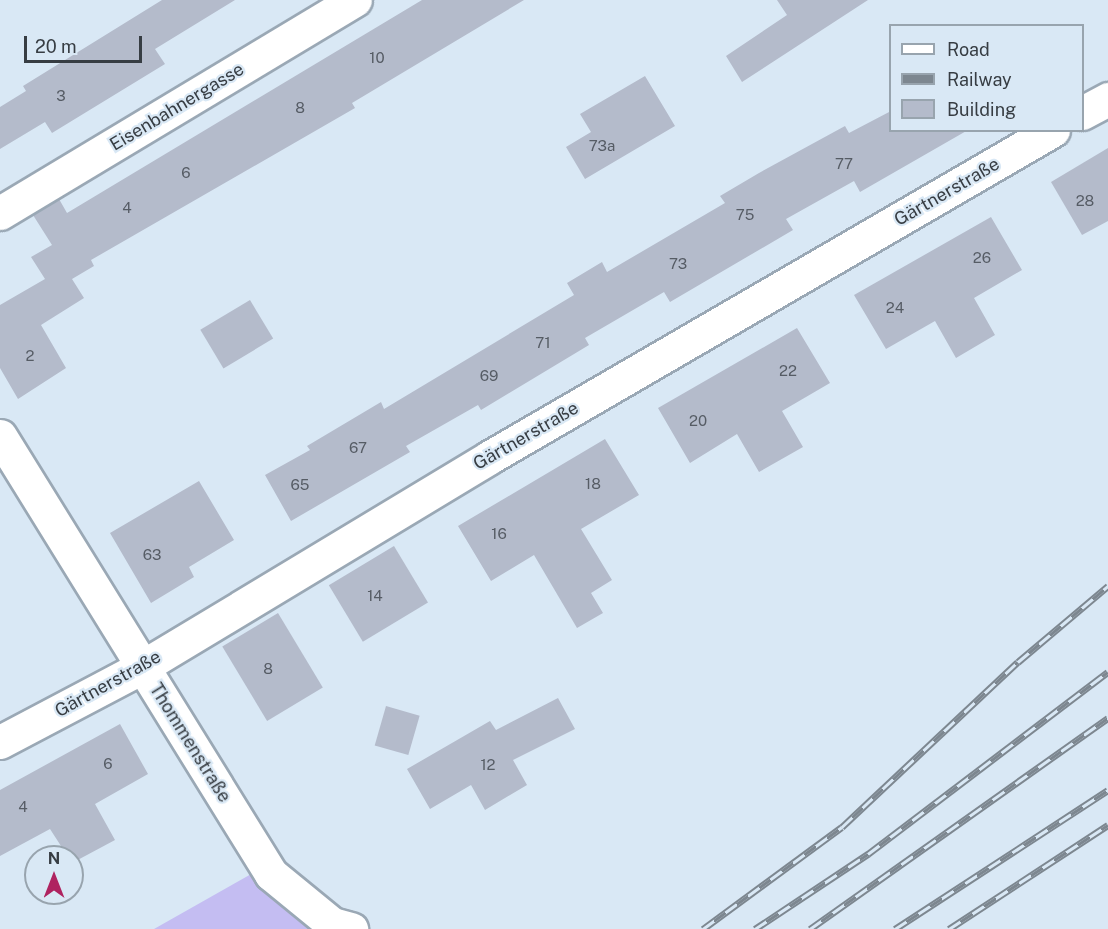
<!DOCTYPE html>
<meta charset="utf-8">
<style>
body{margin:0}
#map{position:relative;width:1108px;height:929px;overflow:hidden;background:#d9e8f5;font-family:"Public Sans",sans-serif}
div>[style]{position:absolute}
.green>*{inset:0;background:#c4bdf2}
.building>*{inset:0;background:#b4bbcb;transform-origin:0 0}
.roads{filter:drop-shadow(2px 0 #9aa8b5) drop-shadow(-2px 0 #9aa8b5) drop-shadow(0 2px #9aa8b5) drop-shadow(0 -2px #9aa8b5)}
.minor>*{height:33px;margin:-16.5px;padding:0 16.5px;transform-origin:16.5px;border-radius:16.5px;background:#fff}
.rail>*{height:7px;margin-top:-3.5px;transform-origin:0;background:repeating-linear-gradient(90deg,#d9e8f5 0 14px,#7d8790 0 28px);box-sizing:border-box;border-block:2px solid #7d8790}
span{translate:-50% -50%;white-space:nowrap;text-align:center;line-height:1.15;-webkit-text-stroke:4.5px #d9e8f5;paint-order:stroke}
.number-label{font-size:15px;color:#565c65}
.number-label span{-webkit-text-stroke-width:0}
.street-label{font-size:18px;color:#373d43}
.legend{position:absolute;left:889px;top:24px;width:195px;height:108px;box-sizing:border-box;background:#d9e8f5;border:2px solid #98a4ae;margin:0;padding:8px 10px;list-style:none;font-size:18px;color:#373d43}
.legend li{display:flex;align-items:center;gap:12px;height:30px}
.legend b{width:30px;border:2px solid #98a4ae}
.north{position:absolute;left:24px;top:845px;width:60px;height:60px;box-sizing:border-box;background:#d9e8f5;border:2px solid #98a4ae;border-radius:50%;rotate:0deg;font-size:16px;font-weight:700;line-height:24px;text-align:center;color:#373d43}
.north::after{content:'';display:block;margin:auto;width:21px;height:27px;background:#af2360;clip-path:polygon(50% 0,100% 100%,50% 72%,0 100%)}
.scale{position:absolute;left:24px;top:36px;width:118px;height:27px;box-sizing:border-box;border:3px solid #373d43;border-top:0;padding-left:8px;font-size:18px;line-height:21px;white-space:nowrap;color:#373d43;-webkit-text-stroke:4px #d9e8f5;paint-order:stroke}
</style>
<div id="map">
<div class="green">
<div style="clip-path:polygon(253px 873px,309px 927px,318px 929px,154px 929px)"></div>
</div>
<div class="building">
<div style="clip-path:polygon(162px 0,235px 0,155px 49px,165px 64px,52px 133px,45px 122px,0 149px,0 107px,26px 91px,23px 86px)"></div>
<div style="clip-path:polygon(422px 0,524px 0,352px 103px,355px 108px,91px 260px,94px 266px,72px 279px,84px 298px,41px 325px,66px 368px,18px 399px,0 368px,0 305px,45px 279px,31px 257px,52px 245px,33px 215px,59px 199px,67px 213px)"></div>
<div style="clip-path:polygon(777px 0,868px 0,742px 82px,726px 56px,787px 15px)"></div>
<div style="clip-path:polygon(645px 76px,675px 126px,585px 179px,566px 147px,591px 132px,580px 114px)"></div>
<div style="clip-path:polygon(891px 111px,891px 130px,968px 130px,860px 192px,854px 181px,786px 219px,793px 230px,670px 302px,664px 292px,585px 338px,589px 345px,481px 410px,478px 405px,406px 446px,410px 452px,291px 521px,265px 475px,310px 450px,307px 446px,381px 402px,384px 409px,574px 295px,567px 283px,602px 262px,607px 272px,725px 203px,720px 196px,759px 173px,845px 126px,849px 133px)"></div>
<div style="clip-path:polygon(1108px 148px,1108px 221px,1082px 235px,1051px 182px)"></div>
<div style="clip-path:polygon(991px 217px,1022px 270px,974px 298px,995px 335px,956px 358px,935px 321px,886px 349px,854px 295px)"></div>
<div style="left:250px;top:300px;width:45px;height:58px;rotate:59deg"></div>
<div style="clip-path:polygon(797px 328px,830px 383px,782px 411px,803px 447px,759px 472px,737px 434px,690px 463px,658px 408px)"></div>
<div style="clip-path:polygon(605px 439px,639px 495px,581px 529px,612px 580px,591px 593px,603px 613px,577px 628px,534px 555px,491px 581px,458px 526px)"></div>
<div style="clip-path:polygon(199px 481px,234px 540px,189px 567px,194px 577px,151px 603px,110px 533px)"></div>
<div style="left:394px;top:546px;width:66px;height:76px;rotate:59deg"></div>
<div style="left:278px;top:613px;width:87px;height:65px;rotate:59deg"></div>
<div style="clip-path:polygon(558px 698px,575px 729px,513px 760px,527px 785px,485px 810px,471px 785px,430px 809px,407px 769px,490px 721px,496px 730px)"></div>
<div style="left:386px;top:706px;width:35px;height:41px;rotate:16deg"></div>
<div style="clip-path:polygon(120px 724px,148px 774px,95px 804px,115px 840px,72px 863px,50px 829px,0 856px,0 790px)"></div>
</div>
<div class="roads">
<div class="minor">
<div style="left:1082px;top:113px;width:30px;rotate:-28deg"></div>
<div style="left:0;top:213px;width:414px;rotate:-31deg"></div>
<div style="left:0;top:436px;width:515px;rotate:58.25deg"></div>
<div style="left:271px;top:874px;width:79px;rotate:39.3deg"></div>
<div style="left:332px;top:924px;width:20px;rotate:15deg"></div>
<div style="left:0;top:742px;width:161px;rotate:-27.8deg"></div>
<div style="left:142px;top:667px;width:406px;rotate:-31.1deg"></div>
<div style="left:490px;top:457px;width:651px;rotate:-30.15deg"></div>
</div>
</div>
<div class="rail">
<div style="left:703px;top:929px;width:172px;rotate:-36.3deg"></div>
<div style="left:842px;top:827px;width:241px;rotate:-43.2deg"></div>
<div style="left:1018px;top:662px;width:118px;rotate:-40.2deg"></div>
<div style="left:755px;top:929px;width:136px;rotate:-33.6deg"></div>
<div style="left:868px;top:854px;width:301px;rotate:-37.2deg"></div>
<div style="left:810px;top:929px;width:365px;rotate:-35.3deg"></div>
<div style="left:895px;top:929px;width:254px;rotate:-33.1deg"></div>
<div style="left:949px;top:929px;width:190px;rotate:-33.2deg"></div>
</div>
<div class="number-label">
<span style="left:377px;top:58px">10</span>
<span style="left:61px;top:96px">3</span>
<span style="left:300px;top:108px">8</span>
<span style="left:602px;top:146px">73a</span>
<span style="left:844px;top:164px">77</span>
<span style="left:186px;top:173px">6</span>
<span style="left:1085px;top:201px">28</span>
<span style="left:127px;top:208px">4</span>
<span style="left:745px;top:215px">75</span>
<span style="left:982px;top:258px">26</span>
<span style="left:678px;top:264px">73</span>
<span style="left:895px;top:308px">24</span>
<span style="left:543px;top:343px">71</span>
<span style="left:30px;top:356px">2</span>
<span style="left:788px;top:371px">22</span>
<span style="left:489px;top:376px">69</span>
<span style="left:698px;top:421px">20</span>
<span style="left:358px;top:448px">67</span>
<span style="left:593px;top:484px">18</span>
<span style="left:300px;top:485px">65</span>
<span style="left:499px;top:534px">16</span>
<span style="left:152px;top:555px">63</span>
<span style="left:375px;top:596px">14</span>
<span style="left:268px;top:669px">8</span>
<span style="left:108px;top:764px">6</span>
<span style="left:488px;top:765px">12</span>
<span style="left:23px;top:807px">4</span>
</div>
<div class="street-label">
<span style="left:177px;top:107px;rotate:-31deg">Eisenbahnergasse</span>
<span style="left:947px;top:192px;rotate:-30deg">Gärtnerstraße</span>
<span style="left:526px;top:436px;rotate:-30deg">Gärtnerstraße</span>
<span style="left:108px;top:684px;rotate:-29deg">Gärtnerstraße</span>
<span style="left:190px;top:743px;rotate:58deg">Thommenstraße</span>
</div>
<ul class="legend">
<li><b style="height:8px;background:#fff"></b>Road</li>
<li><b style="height:8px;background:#7d8790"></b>Railway</li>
<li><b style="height:16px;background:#b4bbcb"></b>Building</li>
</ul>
<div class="north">N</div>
<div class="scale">20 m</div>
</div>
